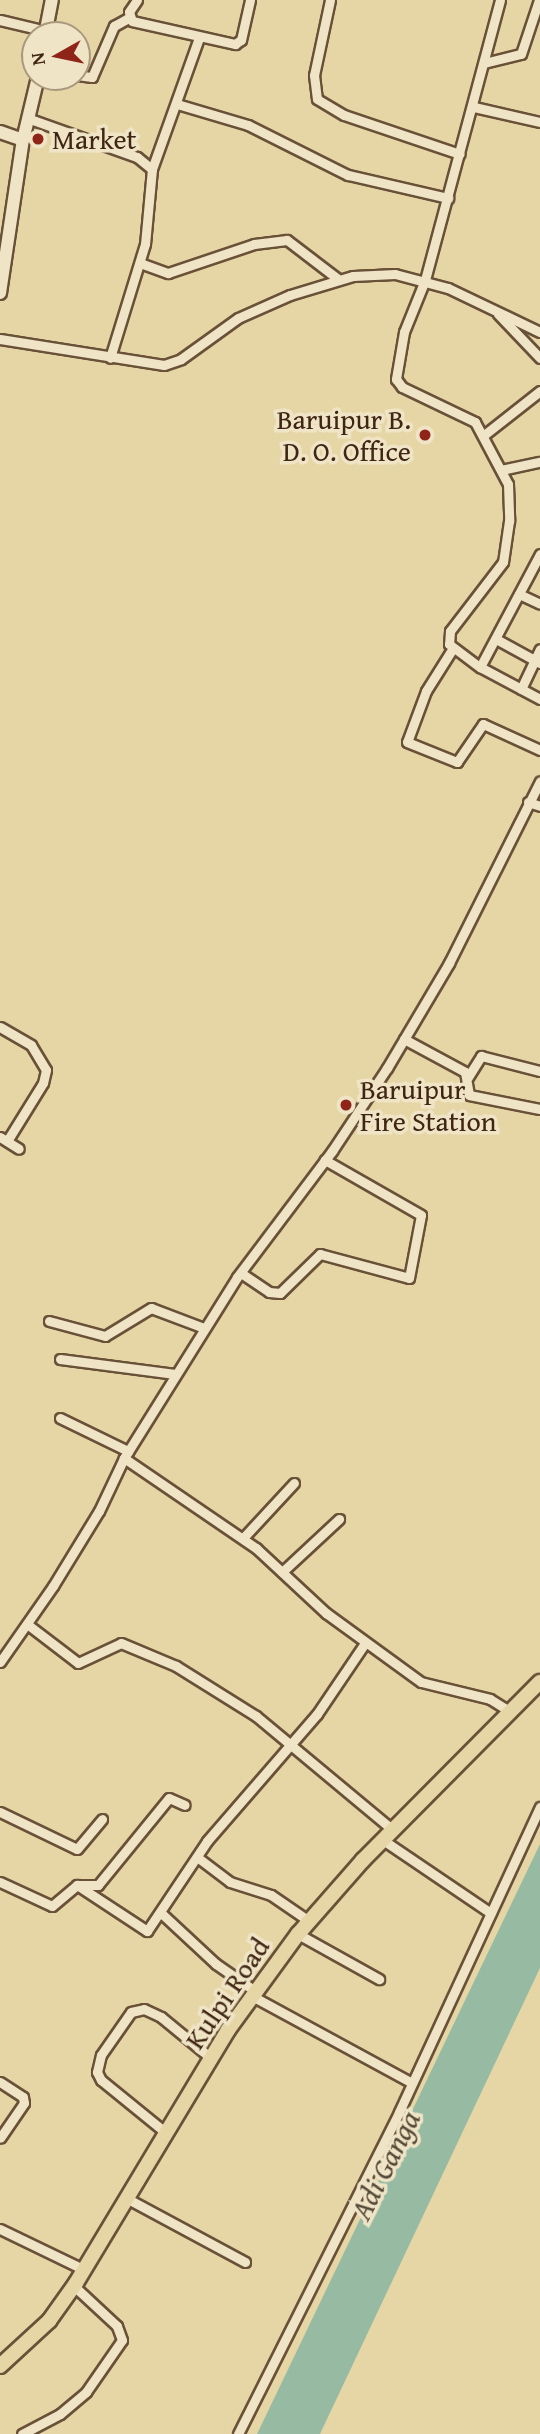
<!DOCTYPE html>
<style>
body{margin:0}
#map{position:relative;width:540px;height:2434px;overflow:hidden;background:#e6d6a6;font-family:"Gentium Book Plus",serif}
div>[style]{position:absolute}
.water>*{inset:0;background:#97baa3}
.roads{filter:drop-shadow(2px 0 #695138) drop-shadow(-2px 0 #695138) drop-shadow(0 2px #695138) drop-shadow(0 -2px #695138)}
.minor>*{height:9px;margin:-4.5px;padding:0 4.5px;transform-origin:4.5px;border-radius:4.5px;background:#efe4c5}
.secondary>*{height:12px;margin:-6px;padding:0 6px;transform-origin:6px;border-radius:6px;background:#efe4c5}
.primary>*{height:14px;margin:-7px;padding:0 7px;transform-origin:7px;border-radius:7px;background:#e6d6a6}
.dots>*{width:19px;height:19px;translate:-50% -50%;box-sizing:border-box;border:4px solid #efe4c5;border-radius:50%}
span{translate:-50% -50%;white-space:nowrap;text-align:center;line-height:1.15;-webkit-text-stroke:7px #efe4c5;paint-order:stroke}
.poi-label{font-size:28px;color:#3f2514}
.left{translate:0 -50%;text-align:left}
.right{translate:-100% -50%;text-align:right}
.street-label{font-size:28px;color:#3f2514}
.water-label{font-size:30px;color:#554a38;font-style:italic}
.north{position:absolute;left:21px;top:21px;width:70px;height:70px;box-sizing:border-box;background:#efe4c5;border:2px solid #a9987e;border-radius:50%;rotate:261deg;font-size:19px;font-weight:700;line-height:28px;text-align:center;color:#3f2514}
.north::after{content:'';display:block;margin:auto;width:24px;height:32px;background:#8f2418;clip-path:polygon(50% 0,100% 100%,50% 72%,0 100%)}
</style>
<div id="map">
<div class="water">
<div style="clip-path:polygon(540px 1844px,540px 1968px,320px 2434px,257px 2434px)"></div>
</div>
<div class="roads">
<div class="minor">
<div style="left:137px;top:0;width:14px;rotate:124deg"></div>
<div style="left:129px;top:12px;width:9px;rotate:72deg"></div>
<div style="left:132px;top:21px;width:106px;rotate:12.6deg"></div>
<div style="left:235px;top:44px;width:7px;rotate:-34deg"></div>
<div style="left:241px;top:40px;width:41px;rotate:-77.3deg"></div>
<div style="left:330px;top:0;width:77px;rotate:102deg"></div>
<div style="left:314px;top:75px;width:24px;rotate:83deg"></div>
<div style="left:317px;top:99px;width:31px;rotate:31deg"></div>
<div style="left:344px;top:115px;width:122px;rotate:18.6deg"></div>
<div style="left:500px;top:0;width:290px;rotate:105deg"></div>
<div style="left:425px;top:280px;width:56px;rotate:112deg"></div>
<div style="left:404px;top:332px;width:48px;rotate:99.7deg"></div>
<div style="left:396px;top:379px;width:10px;rotate:53deg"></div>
<div style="left:402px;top:387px;width:81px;rotate:25.6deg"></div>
<div style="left:475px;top:422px;width:70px;rotate:62deg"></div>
<div style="left:508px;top:484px;width:37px;rotate:88deg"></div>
<div style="left:509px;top:521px;width:41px;rotate:98.3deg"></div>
<div style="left:503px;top:562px;width:87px;rotate:127.5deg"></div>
<div style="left:450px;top:631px;width:13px;rotate:94deg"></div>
<div style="left:449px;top:644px;width:39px;rotate:37deg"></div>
<div style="left:480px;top:667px;width:68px;rotate:28.1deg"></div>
<div style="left:0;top:20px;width:47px;rotate:13.4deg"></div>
<div style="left:484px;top:63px;width:38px;rotate:-14deg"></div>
<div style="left:521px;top:54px;width:57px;rotate:-71.6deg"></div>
<div style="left:77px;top:75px;width:15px;rotate:8deg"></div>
<div style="left:92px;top:77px;width:56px;rotate:-66.7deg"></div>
<div style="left:114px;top:26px;width:18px;rotate:-29deg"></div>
<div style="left:177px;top:104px;width:74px;rotate:16.5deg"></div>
<div style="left:248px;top:125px;width:112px;rotate:26.6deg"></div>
<div style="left:348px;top:175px;width:103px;rotate:13deg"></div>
<div style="left:474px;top:107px;width:68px;rotate:12.8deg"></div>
<div style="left:30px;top:119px;width:114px;rotate:19.6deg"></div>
<div style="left:137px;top:157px;width:19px;rotate:39deg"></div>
<div style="left:152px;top:169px;width:75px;rotate:95.3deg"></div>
<div style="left:145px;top:244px;width:119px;rotate:107.1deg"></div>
<div style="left:152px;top:169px;width:139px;rotate:-70.3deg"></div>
<div style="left:140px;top:263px;width:30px;rotate:20deg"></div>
<div style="left:168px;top:273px;width:91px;rotate:-18.6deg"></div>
<div style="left:254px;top:244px;width:33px;rotate:-7deg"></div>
<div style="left:287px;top:240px;width:64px;rotate:37.4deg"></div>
<div style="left:498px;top:314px;width:61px;rotate:46.3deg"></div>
<div style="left:0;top:339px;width:166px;rotate:9deg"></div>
<div style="left:164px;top:365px;width:18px;rotate:-19deg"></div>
<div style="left:181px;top:359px;width:70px;rotate:-35.7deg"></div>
<div style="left:238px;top:318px;width:57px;rotate:-23.9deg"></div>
<div style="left:290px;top:295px;width:66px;rotate:-16.8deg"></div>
<div style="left:353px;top:276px;width:42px;rotate:-2.7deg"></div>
<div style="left:395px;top:274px;width:55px;rotate:14.8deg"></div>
<div style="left:448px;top:288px;width:102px;rotate:25.6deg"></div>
<div style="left:484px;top:435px;width:71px;rotate:-38.2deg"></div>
<div style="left:501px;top:470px;width:40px;rotate:-12deg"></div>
<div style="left:519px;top:594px;width:23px;rotate:25deg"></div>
<div style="left:496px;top:639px;width:50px;rotate:28.6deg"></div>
<div style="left:453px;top:648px;width:51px;rotate:122.1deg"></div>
<div style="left:426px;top:691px;width:54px;rotate:110.4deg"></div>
<div style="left:407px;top:742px;width:54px;rotate:21.8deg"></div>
<div style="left:457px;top:762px;width:46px;rotate:-55.6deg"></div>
<div style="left:483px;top:724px;width:63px;rotate:24.5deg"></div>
<div style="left:480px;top:667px;width:128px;rotate:-62deg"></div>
<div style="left:521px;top:689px;width:44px;rotate:-64.6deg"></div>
<div style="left:528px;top:802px;width:13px;rotate:18deg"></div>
<div style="left:0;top:1027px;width:36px;rotate:30deg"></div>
<div style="left:31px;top:1045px;width:29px;rotate:59deg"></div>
<div style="left:46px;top:1070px;width:13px;rotate:103deg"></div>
<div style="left:43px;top:1083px;width:68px;rotate:121.8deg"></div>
<div style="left:404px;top:1039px;width:69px;rotate:28.4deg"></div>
<div style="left:465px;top:1072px;width:23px;rotate:80deg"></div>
<div style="left:469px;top:1095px;width:72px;rotate:11.2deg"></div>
<div style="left:468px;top:1077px;width:25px;rotate:-58deg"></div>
<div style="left:481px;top:1056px;width:61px;rotate:14.3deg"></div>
<div style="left:0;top:1137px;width:22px;rotate:32deg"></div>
<div style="left:241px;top:1273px;width:34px;rotate:34deg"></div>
<div style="left:269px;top:1292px;width:11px;rotate:5deg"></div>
<div style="left:280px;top:1293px;width:56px;rotate:-44.3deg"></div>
<div style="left:320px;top:1254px;width:92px;rotate:15.1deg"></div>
<div style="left:409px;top:1278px;width:64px;rotate:-79.2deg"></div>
<div style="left:421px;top:1215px;width:111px;rotate:-150.2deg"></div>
<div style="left:49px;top:1321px;width:58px;rotate:15deg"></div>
<div style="left:105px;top:1336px;width:54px;rotate:-31.3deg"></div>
<div style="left:151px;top:1308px;width:57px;rotate:20.7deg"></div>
<div style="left:60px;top:1359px;width:116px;rotate:7.4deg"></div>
<div style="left:60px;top:1418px;width:76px;rotate:25.9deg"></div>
<div style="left:124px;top:1458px;width:160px;rotate:34.3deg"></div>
<div style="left:256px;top:1548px;width:96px;rotate:42.9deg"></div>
<div style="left:326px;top:1613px;width:117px;rotate:36deg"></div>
<div style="left:421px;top:1682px;width:71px;rotate:13.8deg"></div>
<div style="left:490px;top:1699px;width:25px;rotate:32deg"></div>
<div style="left:243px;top:1538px;width:75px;rotate:-47.2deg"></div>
<div style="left:282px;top:1572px;width:78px;rotate:-42.9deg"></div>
<div style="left:27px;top:1624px;width:64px;rotate:37.4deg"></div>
<div style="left:78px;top:1663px;width:47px;rotate:-24.9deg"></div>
<div style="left:121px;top:1643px;width:60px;rotate:22.7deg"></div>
<div style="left:176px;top:1666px;width:94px;rotate:32deg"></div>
<div style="left:256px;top:1716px;width:178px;rotate:39.8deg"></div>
<div style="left:0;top:1662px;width:93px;rotate:-55.1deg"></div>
<div style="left:53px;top:1586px;width:88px;rotate:-58.5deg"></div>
<div style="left:99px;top:1511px;width:59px;rotate:-64.7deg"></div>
<div style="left:124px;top:1458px;width:213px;rotate:-58deg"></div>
<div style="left:237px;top:1277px;width:158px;rotate:-53deg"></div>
<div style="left:332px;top:1151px;width:100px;rotate:-56.5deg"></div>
<div style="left:387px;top:1068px;width:122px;rotate:-59.4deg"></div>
<div style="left:449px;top:963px;width:203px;rotate:-63.4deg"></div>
<div style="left:0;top:1812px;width:85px;rotate:25.7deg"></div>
<div style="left:77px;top:1849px;width:39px;rotate:-50deg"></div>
<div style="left:383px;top:1840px;width:130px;rotate:34.1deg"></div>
<div style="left:197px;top:1857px;width:41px;rotate:37.1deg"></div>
<div style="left:230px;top:1882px;width:43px;rotate:17.6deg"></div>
<div style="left:271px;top:1895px;width:46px;rotate:34.4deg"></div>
<div style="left:0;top:1882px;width:57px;rotate:24.8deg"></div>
<div style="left:52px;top:1906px;width:33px;rotate:-40deg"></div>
<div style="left:77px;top:1885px;width:21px"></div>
<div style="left:98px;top:1885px;width:112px;rotate:-50.8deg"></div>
<div style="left:169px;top:1798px;width:17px;rotate:24deg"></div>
<div style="left:77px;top:1885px;width:84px;rotate:33.3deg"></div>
<div style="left:147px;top:1931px;width:108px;rotate:-56.3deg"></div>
<div style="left:207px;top:1841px;width:168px;rotate:-49.1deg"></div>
<div style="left:317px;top:1714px;width:86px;rotate:-55.9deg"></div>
<div style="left:160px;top:1912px;width:76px;rotate:42.9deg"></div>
<div style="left:216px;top:1964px;width:47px;rotate:34.7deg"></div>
<div style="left:298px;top:1934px;width:93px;rotate:29.1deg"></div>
<div style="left:252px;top:1996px;width:182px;rotate:28.5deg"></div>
<div style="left:0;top:2082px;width:27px;rotate:33deg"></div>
<div style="left:23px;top:2097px;width:6px;rotate:81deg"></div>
<div style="left:24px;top:2103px;width:42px;rotate:124.4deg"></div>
<div style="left:165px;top:2132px;width:82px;rotate:-140.9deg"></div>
<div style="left:101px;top:2080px;width:9px;rotate:-117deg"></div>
<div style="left:97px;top:2072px;width:17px;rotate:-77deg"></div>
<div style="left:101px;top:2055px;width:52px;rotate:-55.1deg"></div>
<div style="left:131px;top:2012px;width:13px;rotate:-13deg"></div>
<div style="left:144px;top:2009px;width:19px;rotate:25deg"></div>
<div style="left:161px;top:2017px;width:65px;rotate:39.4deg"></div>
<div style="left:128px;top:2199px;width:133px;rotate:28.3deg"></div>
<div style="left:0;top:2229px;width:94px;rotate:25.8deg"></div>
<div style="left:22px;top:2434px;width:43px;rotate:-27.8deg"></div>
<div style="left:60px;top:2414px;width:34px;rotate:-40deg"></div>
<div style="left:86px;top:2392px;width:63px;rotate:-55.3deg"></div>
<div style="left:122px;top:2340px;width:15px;rotate:-110deg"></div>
<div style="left:117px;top:2326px;width:59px;rotate:-137.1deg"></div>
<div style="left:238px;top:2434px;width:360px;rotate:-63.4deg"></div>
<div style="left:399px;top:2112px;width:336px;rotate:-65.2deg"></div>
</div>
<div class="secondary">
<div style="left:45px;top:35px;width:36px;rotate:-79deg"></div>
<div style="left:0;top:132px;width:24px;rotate:19deg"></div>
<div style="left:0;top:293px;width:155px;rotate:-81.5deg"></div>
<div style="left:23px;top:140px;width:65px;rotate:-76.6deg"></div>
</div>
<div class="primary">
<div style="left:0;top:2366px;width:67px;rotate:-42.6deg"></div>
<div style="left:49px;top:2321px;width:47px;rotate:-54.6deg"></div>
<div style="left:76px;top:2283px;width:295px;rotate:-59deg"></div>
<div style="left:228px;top:2030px;width:119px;rotate:-53.9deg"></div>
<div style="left:298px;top:1934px;width:98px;rotate:-48.7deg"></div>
<div style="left:363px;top:1860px;width:251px;rotate:-45.2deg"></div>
</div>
</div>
<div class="dots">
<div style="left:38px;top:139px;background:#8f2418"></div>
<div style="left:425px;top:435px;background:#8f2418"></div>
<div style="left:346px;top:1105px;background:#8f2418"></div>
</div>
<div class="poi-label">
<span class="left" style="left:52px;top:139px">Market</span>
<span class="right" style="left:411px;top:435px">Baruipur B.<br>D. O. Office</span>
<span class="left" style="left:360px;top:1105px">Baruipur<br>Fire Station</span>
</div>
<div class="street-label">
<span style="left:227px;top:1993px;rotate:-56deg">Kulpi Road</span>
</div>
<div class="water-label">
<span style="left:385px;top:2165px;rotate:-63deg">Adi Ganga</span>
</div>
<div class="north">N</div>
</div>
